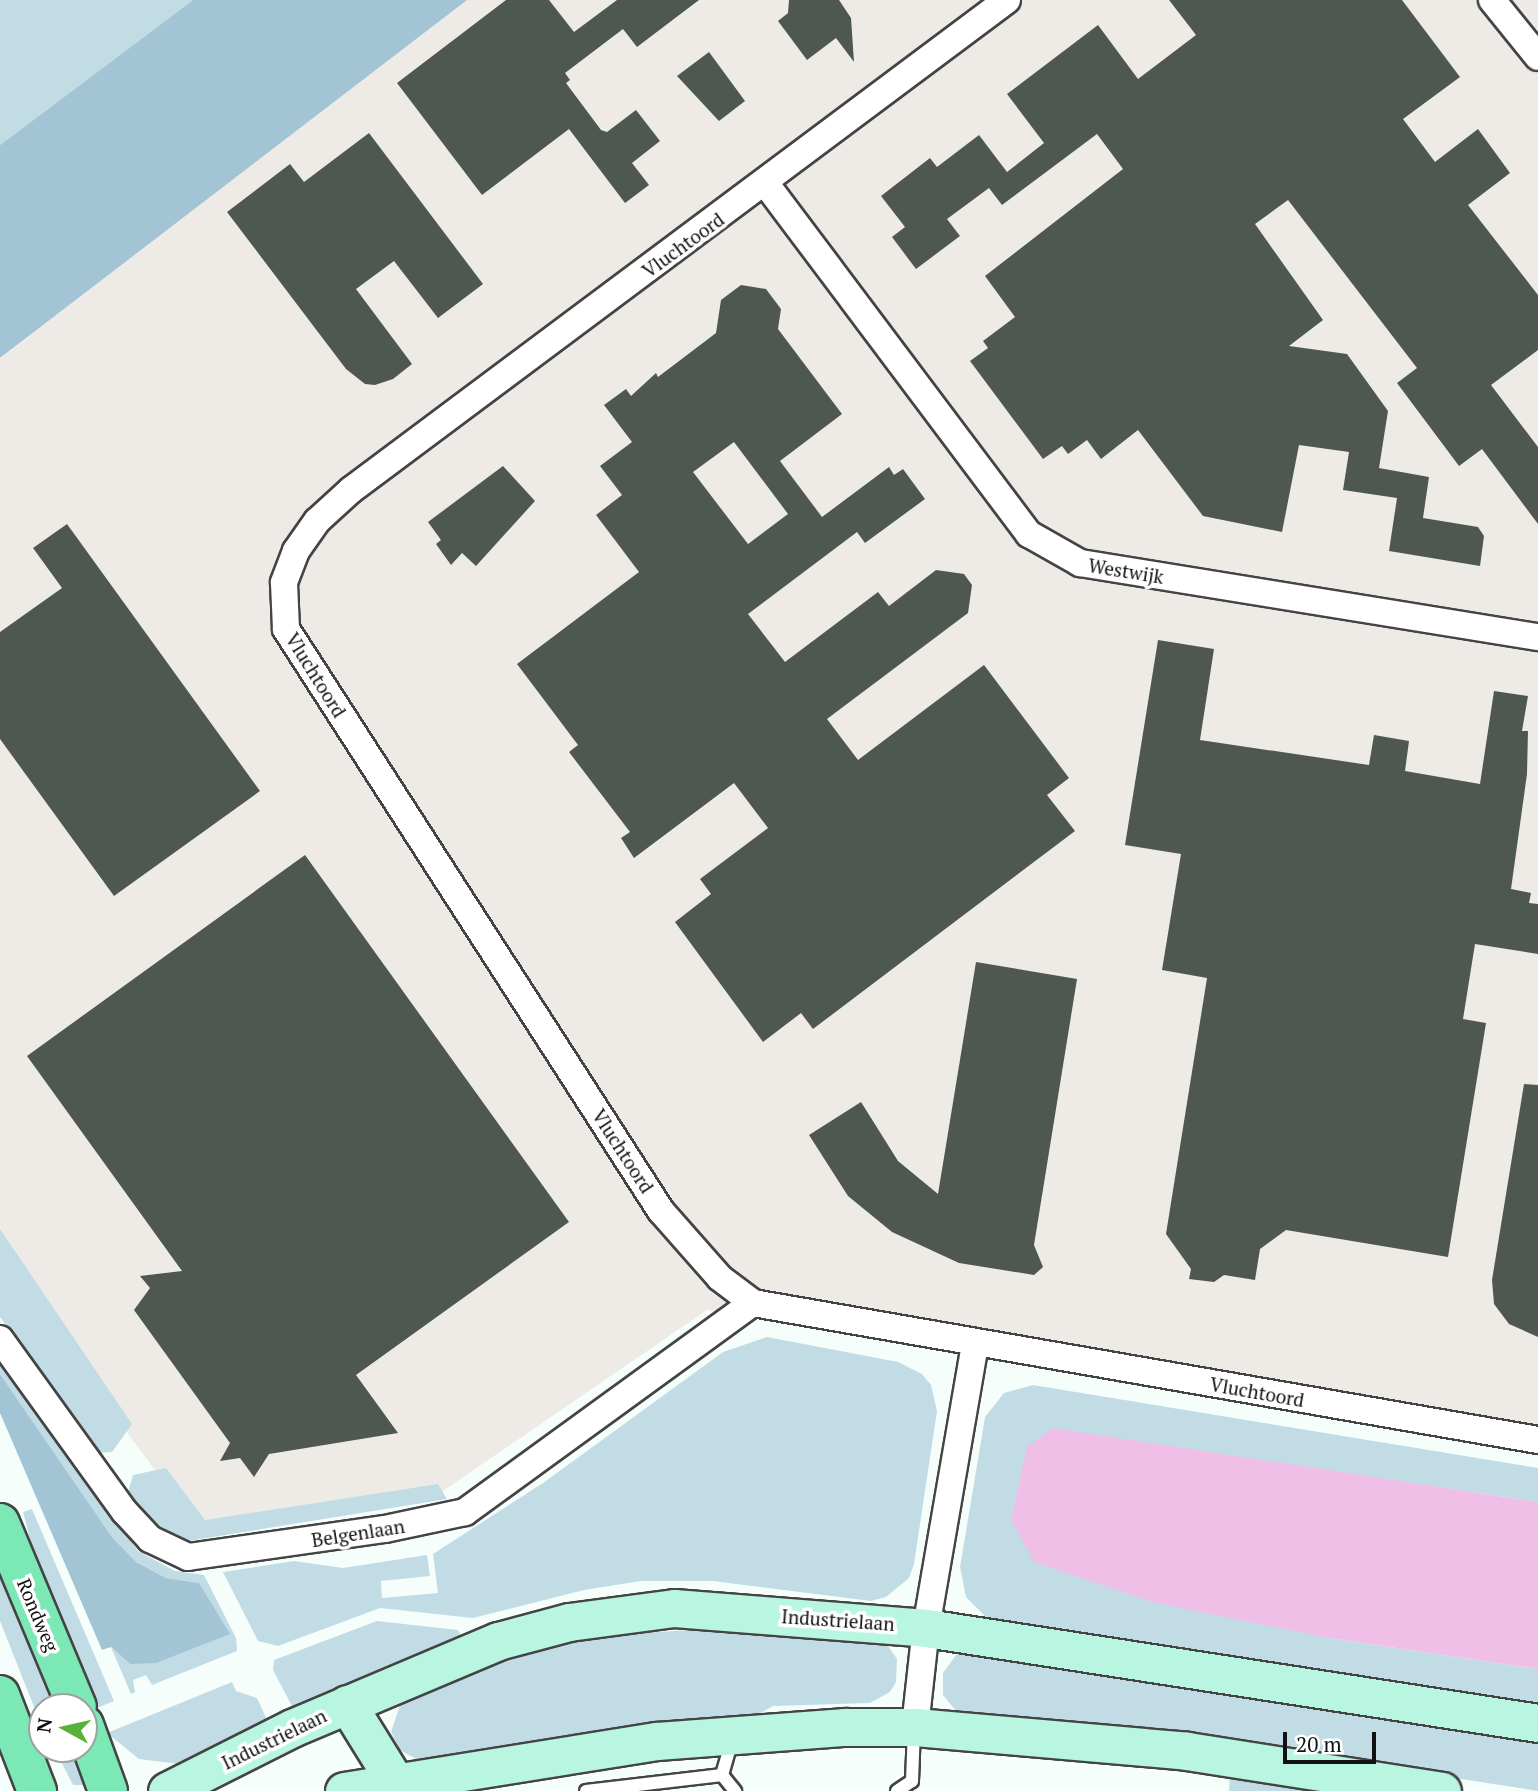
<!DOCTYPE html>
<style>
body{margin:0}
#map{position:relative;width:1538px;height:1791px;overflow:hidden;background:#f5fefa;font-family:"PT Serif",serif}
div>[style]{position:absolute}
.industrial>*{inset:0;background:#eeebe7}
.green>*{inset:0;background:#c2dce5}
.forest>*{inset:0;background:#a3c4d4}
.water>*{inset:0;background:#f0bfe8}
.building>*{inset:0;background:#4e5850}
.roads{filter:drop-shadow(2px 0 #444) drop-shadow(-2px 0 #444) drop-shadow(0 2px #444) drop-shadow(0 -2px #444)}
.lane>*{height:12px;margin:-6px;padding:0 6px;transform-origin:6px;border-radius:6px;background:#fff}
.street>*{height:26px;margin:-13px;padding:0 13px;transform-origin:13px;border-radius:13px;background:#fff}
.secondary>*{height:37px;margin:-18.5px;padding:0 18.5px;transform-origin:18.5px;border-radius:18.5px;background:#b8f6e2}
.primary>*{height:38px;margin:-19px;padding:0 19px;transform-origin:19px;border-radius:19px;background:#7be8b6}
span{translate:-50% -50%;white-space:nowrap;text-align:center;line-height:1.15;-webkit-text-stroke:7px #fff;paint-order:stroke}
.street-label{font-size:19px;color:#111}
.north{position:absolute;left:28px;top:1693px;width:70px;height:70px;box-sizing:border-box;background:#fff;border:2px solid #a0a0a0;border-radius:50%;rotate:278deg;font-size:19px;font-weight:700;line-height:28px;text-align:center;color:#111}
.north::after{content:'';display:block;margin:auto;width:24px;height:32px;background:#58b138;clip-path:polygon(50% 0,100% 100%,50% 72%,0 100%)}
.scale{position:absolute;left:1283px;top:1732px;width:93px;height:32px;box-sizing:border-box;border:4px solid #111;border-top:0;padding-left:9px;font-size:21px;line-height:24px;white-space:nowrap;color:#111;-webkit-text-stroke:5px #fff;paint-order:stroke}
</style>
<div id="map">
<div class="industrial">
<div style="clip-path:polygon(455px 0,1538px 0,1538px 1449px,707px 1310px,427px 1502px,199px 1529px,0 1262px,0 359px)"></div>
</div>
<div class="green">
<div style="clip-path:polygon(0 0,193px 0,0 145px)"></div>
<div style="clip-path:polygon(0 1229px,132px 1424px,112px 1452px,97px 1453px,0 1317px)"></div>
<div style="clip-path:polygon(767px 1337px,898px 1362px,922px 1374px,931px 1385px,937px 1411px,914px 1564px,909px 1578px,886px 1597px,871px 1601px,713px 1581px,641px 1581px,584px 1590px,473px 1618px,380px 1608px,278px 1646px,258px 1641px,223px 1572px,294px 1561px,343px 1568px,427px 1555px,430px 1576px,381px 1581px,382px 1598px,438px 1593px,433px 1554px,543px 1483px,723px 1352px)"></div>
<div style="clip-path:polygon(0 1361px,138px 1551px,175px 1571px,204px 1575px,236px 1638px,237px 1651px,152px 1685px,146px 1675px,133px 1680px,135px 1692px,131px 1694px,111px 1647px,130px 1664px,199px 1583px,166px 1578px,136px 1562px,112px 1537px,0 1374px)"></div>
<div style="clip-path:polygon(1033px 1385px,1538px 1468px,1538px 1502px,1053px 1429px,1329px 1638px,1538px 1669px,1538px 1707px,986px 1617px,966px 1597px,960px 1567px,985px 1417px,1004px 1393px)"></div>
<div style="clip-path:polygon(166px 1468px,205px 1520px,438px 1484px,447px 1499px,188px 1541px,156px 1524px,128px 1492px,133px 1475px)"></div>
<div style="clip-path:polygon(32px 1509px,114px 1701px,92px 1710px,54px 1628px,23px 1512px)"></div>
<div style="clip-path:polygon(0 1555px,63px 1707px,42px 1707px,42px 1727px,0 1621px)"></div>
<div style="clip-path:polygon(377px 1621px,458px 1630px,461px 1635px,293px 1708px,273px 1670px,274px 1660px)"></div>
<div style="clip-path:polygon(745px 1627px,811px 1639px,884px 1640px,897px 1659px,896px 1682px,890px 1692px,870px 1703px,773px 1706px,740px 1725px,418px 1760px,400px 1750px,391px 1732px,401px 1702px,461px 1675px,588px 1636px)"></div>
<div style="clip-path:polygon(966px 1650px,1538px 1739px,1538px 1791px,1231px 1743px,957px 1712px,943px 1695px,943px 1673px,956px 1655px)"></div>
<div style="clip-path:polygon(232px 1682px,236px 1691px,257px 1698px,267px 1720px,179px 1764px,139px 1759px,107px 1733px)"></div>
<div style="clip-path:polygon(68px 1749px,78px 1749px,87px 1781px,84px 1785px,73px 1785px,57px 1754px)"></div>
<div style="clip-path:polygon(1230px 1775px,1349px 1791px,1229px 1791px)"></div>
</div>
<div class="forest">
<div style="clip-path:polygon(193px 0,467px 0,0 358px,0 145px)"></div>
<div style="clip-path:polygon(0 1374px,112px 1537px,136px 1562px,166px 1578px,199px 1583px,230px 1634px,156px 1663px,130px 1664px,111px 1647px,102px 1650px,0 1413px)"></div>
</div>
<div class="water">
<div style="clip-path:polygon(1053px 1428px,1538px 1502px,1538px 1669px,1329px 1638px,1156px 1603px,1034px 1562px,1011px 1520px,1027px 1447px)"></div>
</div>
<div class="building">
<div style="clip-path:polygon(506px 0,549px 0,574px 32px,617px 0,699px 0,637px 47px,623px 29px,565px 73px,570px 80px,566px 83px,601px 130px,607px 132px,636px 110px,660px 141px,632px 163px,649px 185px,625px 203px,569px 129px,482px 195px,397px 83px)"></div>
<div style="clip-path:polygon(789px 0,839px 0,851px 18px,854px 62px,836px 38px,807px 60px,778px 21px,788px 13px)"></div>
<div style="clip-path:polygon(1169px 0,1402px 0,1460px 77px,1403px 119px,1435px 162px,1478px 129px,1510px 173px,1468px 205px,1538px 295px,1538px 350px,1491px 385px,1538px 447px,1538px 524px,1482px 449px,1459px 466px,1397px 383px,1417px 368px,1288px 200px,1255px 224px,1323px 320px,1289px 346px,1347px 354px,1388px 411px,1379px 468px,1429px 477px,1423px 518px,1478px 527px,1484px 536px,1480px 566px,1389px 551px,1397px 498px,1343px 490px,1349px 452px,1299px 445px,1282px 532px,1203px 516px,1138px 430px,1101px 459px,1087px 440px,1068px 454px,1062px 446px,1043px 459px,970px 361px,988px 348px,983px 341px,1015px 317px,985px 276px,1123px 169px,1097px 134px,1002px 205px,989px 188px,947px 219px,960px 236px,916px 269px,892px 237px,905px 227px,881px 196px,930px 158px,937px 167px,979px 135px,1007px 172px,1044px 143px,1007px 94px,1098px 25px,1138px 79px,1196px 35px)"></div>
<div style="clip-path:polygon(709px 52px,745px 101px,719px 121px,677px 76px)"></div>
<div style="clip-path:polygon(369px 133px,483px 284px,438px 318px,394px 261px,356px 289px,412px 364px,393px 379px,375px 385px,365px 384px,346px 369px,227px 212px,290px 164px,304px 182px)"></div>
<div style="clip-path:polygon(evenodd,741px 285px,766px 289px,781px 309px,778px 329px,842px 414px,780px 461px,822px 517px,889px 467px,894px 475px,903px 469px,925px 499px,865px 543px,857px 532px,748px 614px,785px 662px,878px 592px,889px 606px,936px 570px,964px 574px,972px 585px,968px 613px,827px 719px,858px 760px,984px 665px,1069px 778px,1047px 795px,1075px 831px,813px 1029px,801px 1013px,763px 1042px,675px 922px,711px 894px,700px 879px,768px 828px,734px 783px,634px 858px,621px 838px,630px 832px,569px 752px,578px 745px,517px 664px,639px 572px,596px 515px,622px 495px,600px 466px,632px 442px,604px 405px,626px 389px,631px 396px,656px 373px,658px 377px,716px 333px,721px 300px,741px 285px,734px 442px,788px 514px,748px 544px,693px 472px,734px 442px)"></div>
<div style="clip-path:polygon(503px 466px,535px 501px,476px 566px,462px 553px,451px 565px,436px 544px,441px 540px,428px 522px)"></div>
<div style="clip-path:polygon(67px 524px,260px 791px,114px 896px,0 739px,0 632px,62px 588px,33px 548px)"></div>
<div style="clip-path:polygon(1158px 640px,1214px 649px,1200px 740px,1369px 765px,1374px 735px,1409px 741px,1405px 771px,1480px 784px,1494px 691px,1528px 696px,1522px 731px,1528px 731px,1527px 774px,1511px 889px,1531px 893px,1529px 903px,1538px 904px,1538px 954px,1475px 944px,1463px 1019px,1486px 1023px,1448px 1257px,1286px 1230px,1260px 1249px,1255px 1280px,1224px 1275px,1214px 1282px,1189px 1279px,1191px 1269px,1166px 1234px,1207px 978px,1162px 970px,1181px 854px,1125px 845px)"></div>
<div style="clip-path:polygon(305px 855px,569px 1222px,356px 1375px,398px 1433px,269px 1454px,254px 1477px,240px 1458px,220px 1461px,230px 1443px,134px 1310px,150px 1288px,140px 1276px,182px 1271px,27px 1056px)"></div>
<div style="clip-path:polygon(976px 962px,1077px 979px,1034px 1245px,1043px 1267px,1034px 1275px,959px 1263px,892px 1232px,848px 1196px,809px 1135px,861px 1102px,898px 1161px,938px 1194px)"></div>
<div style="clip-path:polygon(1524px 1084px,1538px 1085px,1538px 1337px,1509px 1324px,1494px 1304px,1492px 1280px)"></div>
</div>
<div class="roads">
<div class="lane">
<div style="left:722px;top:1775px;width:37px;rotate:-74deg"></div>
<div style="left:586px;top:1791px;width:137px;rotate:-6.7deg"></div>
<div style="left:722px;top:1775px;width:21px;rotate:51deg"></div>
<div style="left:897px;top:1791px;width:18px;rotate:-34deg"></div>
<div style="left:912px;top:1781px;width:51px;rotate:-87.8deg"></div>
</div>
<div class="street">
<div style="left:1007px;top:0;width:819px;rotate:143.24deg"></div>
<div style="left:351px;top:490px;width:46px;rotate:137.6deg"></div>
<div style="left:317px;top:521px;width:37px;rotate:125deg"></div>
<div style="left:296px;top:551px;width:34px;rotate:111deg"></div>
<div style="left:284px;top:583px;width:46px;rotate:87.5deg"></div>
<div style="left:286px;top:629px;width:692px;rotate:57.21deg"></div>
<div style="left:661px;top:1211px;width:89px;rotate:48.6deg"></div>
<div style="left:720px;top:1278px;width:41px;rotate:37.1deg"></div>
<div style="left:753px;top:1303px;width:797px;rotate:9.9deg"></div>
<div style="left:1492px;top:0;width:73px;rotate:51.1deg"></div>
<div style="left:766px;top:184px;width:438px;rotate:53.1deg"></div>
<div style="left:1029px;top:534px;width:59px;rotate:29.6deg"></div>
<div style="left:1080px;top:563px;width:464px;rotate:9.2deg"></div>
<div style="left:0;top:1339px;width:213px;rotate:54.2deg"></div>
<div style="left:125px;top:1512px;width:37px;rotate:47deg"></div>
<div style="left:150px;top:1539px;width:42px;rotate:25.3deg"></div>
<div style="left:188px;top:1557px;width:199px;rotate:-8.1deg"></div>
<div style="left:385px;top:1529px;width:82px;rotate:-12deg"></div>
<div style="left:465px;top:1512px;width:356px;rotate:-36deg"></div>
<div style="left:915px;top:1727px;width:100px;rotate:-83.7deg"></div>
<div style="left:926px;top:1628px;width:288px;rotate:-80.2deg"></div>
</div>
<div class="secondary">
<div style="left:347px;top:1704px;width:102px;rotate:58.2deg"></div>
<div style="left:167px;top:1791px;width:140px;rotate:-26.7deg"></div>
<div style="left:292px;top:1728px;width:224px;rotate:-22.9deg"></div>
<div style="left:498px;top:1641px;width:73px;rotate:-15deg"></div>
<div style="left:569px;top:1622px;width:106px;rotate:-7.6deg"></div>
<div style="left:674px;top:1608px;width:253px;rotate:4.5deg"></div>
<div style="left:926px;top:1628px;width:619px;rotate:8.82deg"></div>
<div style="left:344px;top:1791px;width:317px;rotate:-9.1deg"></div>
<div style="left:657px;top:1741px;width:189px;rotate:-4.3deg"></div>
<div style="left:845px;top:1727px;width:70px"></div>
<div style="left:915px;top:1727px;width:273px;rotate:5deg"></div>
<div style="left:1187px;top:1751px;width:258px;rotate:8.9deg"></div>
</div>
<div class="primary">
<div style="left:0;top:1523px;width:199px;rotate:67.3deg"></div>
<div style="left:0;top:1695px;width:103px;rotate:68.9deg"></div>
<div style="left:84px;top:1725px;width:70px;rotate:70deg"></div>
</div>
</div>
<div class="street-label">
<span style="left:683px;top:245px;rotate:-36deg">Vluchtoord</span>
<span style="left:1126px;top:571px;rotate:9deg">Westwijk</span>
<span style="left:316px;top:675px;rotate:58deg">Vluchtoord</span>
<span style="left:623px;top:1151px;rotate:57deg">Vluchtoord</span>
<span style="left:1257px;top:1392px;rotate:10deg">Vluchtoord</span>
<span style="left:358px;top:1533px;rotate:-9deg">Belgenlaan</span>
<span style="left:38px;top:1615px;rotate:67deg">Rondweg</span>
<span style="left:838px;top:1620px;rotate:4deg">Industrielaan</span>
<span style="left:274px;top:1739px;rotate:-26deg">Industrielaan</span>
</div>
<div class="north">N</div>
<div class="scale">20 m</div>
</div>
